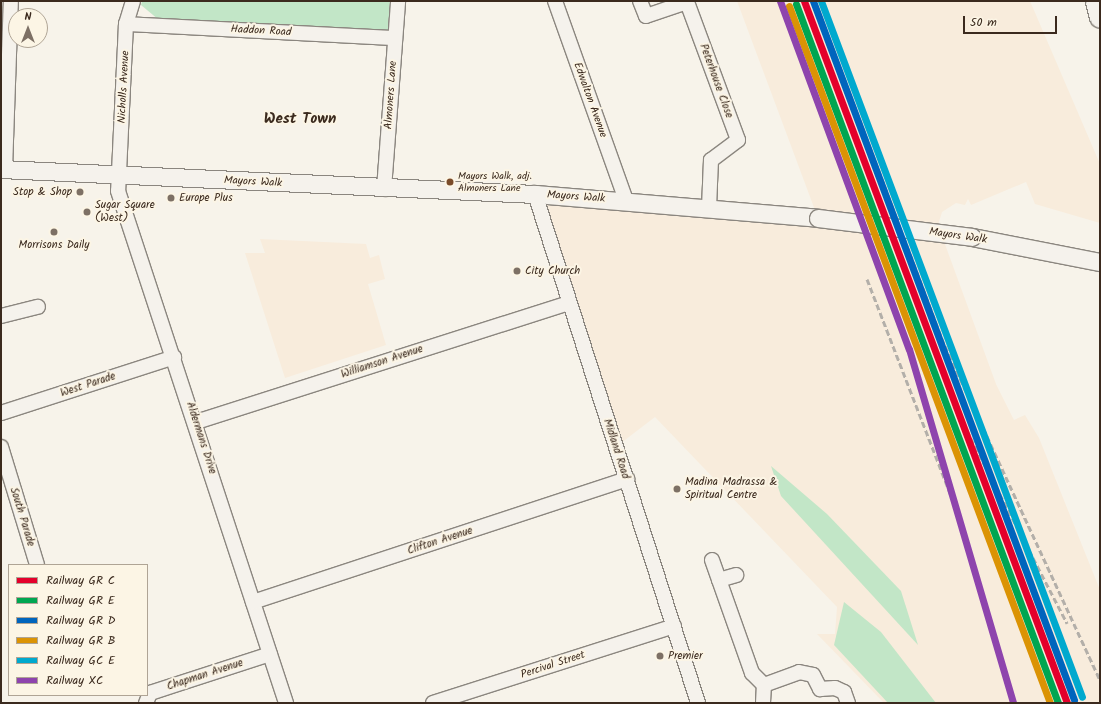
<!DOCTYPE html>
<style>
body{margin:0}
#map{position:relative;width:1101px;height:704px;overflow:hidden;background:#f7f3ea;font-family:Kalam,sans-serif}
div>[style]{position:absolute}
.built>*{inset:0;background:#f8ecdc}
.green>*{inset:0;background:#c2e6c7}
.roads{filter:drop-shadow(1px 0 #8b867f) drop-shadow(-1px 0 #8b867f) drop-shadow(0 1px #8b867f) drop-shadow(0 -1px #8b867f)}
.minor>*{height:14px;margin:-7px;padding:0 7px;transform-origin:7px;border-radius:7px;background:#f5f2ec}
.tertiary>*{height:17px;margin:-8.5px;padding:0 8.5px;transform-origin:8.5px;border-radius:8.5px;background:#f5f2ec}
.primary>*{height:21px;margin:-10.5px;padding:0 10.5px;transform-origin:10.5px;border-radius:10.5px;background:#f5f2ec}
.rail>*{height:3px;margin-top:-1.5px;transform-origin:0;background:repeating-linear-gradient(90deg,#b3afa9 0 6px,transparent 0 9px)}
.bridges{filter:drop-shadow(1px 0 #8b867f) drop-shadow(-1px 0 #8b867f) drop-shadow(0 1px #8b867f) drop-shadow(0 -1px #8b867f)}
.tertiary-bridge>*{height:17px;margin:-8.5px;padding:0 8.5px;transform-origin:8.5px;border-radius:8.5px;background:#f5f2ec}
.rail-1>*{height:7px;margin:-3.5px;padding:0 3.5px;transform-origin:3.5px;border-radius:3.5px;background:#e4002b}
.rail-2>*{height:7px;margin:-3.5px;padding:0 3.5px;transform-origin:3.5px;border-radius:3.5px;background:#00a651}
.rail-3>*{height:7px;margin:-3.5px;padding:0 3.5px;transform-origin:3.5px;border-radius:3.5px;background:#0065bd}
.rail-4>*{height:7px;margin:-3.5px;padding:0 3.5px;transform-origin:3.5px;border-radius:3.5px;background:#db9304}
.rail-5>*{height:7px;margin:-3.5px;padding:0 3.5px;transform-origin:3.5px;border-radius:3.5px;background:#00a9ce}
.rail-6>*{height:7px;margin:-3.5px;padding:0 3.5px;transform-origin:3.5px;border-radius:3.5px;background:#8e44ad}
.dots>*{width:11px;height:11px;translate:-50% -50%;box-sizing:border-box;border:2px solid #fcf5e5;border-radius:50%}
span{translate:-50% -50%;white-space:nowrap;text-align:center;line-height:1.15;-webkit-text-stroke:4px #fcf5e5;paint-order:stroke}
.bus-label{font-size:10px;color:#3b2a1e}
.left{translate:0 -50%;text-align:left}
.street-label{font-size:11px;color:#3b2a1e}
.poi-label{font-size:11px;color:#3b2a1e}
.right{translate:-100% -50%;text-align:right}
.district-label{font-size:15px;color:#3b2a1e;font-weight:700}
.frame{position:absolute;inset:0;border:2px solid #3b2a1e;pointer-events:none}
.legend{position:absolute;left:8px;top:564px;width:140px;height:132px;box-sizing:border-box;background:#fcf5e5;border:1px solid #afa495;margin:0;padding:5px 7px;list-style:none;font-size:12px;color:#3b2a1e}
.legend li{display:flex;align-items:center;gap:8px;height:20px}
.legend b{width:20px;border:1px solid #afa495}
.north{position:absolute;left:8px;top:8px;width:40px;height:40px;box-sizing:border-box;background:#fcf5e5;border:1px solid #afa495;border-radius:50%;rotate:0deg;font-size:11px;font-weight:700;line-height:16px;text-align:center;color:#3b2a1e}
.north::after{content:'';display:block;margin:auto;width:14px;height:18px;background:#7d7065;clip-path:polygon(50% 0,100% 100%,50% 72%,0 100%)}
.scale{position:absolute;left:963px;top:16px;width:94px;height:18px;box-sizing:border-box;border:2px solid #3b2a1e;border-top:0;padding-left:5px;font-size:12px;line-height:14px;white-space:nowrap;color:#3b2a1e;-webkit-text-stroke:3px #fcf5e5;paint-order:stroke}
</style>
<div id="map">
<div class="built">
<div style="clip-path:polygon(737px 1px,1030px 1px,1100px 164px,1100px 223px,1035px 204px,1026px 182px,971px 205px,968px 199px,965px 205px,956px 203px,942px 212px,938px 225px,996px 384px,1014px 420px,1025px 415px,1039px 438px,1100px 590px,1100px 703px,884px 703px,817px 634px,835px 634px,837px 607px,655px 417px,621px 443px,542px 190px,809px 210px,822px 229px)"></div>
<div style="clip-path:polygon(260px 239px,366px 244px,370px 258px,379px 255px,385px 279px,368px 284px,386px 345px,285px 378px,245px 253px,265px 253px)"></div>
</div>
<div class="green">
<div style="clip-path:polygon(142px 1px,390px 1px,388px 31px,159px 20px,141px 5px)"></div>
<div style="clip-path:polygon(771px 466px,827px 514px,901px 591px,918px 645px,781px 496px)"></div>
<div style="clip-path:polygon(844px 602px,881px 632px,936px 703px,888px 703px,834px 645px)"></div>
</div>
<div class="roads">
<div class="minor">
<div style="left:133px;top:1px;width:24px;rotate:107deg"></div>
<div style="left:126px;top:24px;width:167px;rotate:92.7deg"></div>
<div style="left:118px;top:191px;width:539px;rotate:71.83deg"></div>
<div style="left:555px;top:1px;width:211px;rotate:70.4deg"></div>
<div style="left:640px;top:1px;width:16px;rotate:68deg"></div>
<div style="left:646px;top:16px;width:43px;rotate:-18.9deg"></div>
<div style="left:687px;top:2px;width:147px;rotate:69.7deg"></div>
<div style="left:738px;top:140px;width:34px;rotate:143deg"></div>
<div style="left:711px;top:160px;width:48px;rotate:92.4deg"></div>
<div style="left:126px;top:24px;width:269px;rotate:3deg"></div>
<div style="left:5px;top:169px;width:168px;rotate:-88deg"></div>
<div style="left:384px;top:189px;width:189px;rotate:-85.7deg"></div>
<div style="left:535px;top:194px;width:534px;rotate:72.24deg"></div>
<div style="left:1px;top:316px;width:38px;rotate:-14deg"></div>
<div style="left:1px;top:413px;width:182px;rotate:-17.9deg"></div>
<div style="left:196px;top:422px;width:391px;rotate:-17.7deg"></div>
<div style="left:1px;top:447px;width:123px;rotate:73deg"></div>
<div style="left:712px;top:560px;width:120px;rotate:70.5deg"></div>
<div style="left:752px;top:673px;width:17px;rotate:45deg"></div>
<div style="left:719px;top:580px;width:18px;rotate:-16deg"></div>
<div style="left:253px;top:602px;width:394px;rotate:-18.2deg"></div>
<div style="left:146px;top:703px;width:11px;rotate:-68deg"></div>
<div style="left:150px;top:693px;width:126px;rotate:-18deg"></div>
<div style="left:433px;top:703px;width:253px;rotate:-17.7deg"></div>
<div style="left:763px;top:703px;width:18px;rotate:-87deg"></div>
<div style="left:764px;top:685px;width:37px;rotate:-20deg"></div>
<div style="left:799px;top:672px;width:14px;rotate:12deg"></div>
<div style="left:813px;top:675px;width:16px;rotate:63deg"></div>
<div style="left:820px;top:689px;width:15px;rotate:-4deg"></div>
<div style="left:835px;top:688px;width:10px;rotate:24deg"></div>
<div style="left:844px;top:692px;width:12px;rotate:70deg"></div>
</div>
<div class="tertiary">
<div style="left:1px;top:169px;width:535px;rotate:2.68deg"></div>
<div style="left:535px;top:194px;width:284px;rotate:4.8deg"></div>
<div style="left:972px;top:237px;width:130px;rotate:11.1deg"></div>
</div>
<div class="primary">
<div style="left:1096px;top:1px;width:16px;rotate:76deg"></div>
</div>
</div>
<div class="rail">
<div style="left:815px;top:1px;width:369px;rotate:69.4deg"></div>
<div style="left:945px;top:346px;width:368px;rotate:65.1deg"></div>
<div style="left:867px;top:279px;width:233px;rotate:68.8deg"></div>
<div style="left:954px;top:406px;width:245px;rotate:62.5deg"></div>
</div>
<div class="bridges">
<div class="tertiary-bridge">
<div style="left:818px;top:218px;width:155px;rotate:7deg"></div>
</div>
</div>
<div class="rail-1">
<div style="left:804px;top:1px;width:750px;rotate:69.46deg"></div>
</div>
<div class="rail-2">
<div style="left:796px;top:4px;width:746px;rotate:69.45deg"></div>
</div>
<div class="rail-3">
<div style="left:813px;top:1px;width:746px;rotate:69.52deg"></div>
</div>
<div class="rail-4">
<div style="left:789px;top:6px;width:744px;rotate:69.47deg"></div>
</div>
<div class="rail-5">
<div style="left:821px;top:1px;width:743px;rotate:69.44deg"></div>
</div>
<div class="rail-6">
<div style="left:780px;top:1px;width:371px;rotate:69.7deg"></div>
<div style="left:909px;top:349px;width:369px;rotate:73.6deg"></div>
</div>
<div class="dots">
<div style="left:450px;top:182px;background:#7a4b2a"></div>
<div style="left:80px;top:192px;background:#7d7065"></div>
<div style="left:171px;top:198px;background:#7d7065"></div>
<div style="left:87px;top:212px;background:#7d7065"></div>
<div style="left:54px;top:232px;background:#7d7065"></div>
<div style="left:517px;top:271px;background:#7d7065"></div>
<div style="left:677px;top:489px;background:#7d7065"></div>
<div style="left:660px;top:656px;background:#7d7065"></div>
</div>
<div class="bus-label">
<span class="left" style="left:458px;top:182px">Mayors Walk, adj.<br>Almoners Lane</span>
</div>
<div class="street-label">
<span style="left:261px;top:31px;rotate:3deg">Haddon Road</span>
<span style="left:716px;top:81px;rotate:70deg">Peterhouse Close</span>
<span style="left:124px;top:87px;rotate:-87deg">Nicholls Avenue</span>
<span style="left:391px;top:95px;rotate:-86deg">Almoners Lane</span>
<span style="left:590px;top:100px;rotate:70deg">Edwalton Avenue</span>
<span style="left:253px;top:182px;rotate:3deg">Mayors Walk</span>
<span style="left:576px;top:197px;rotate:4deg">Mayors Walk</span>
<span style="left:958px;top:236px;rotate:8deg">Mayors Walk</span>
<span style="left:382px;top:362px;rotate:-18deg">Williamson Avenue</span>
<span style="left:88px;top:385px;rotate:-18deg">West Parade</span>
<span style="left:201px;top:438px;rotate:72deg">Aldermans Drive</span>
<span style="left:616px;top:449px;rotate:72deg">Midland Road</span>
<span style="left:22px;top:517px;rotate:73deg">South Parade</span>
<span style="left:440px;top:541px;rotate:-18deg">Clifton Avenue</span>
<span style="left:553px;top:665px;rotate:-18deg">Percival Street</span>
<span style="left:205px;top:675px;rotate:-18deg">Chapman Avenue</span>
</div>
<div class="poi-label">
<span class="right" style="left:72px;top:192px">Stop &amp; Shop</span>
<span class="left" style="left:179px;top:198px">Europe Plus</span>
<span class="left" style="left:95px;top:212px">Sugar Square<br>(West)</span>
<span style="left:54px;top:245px">Morrisons Daily</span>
<span class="left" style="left:525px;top:271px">City Church</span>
<span class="left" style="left:685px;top:489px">Madina Madrassa &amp;<br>Spiritual Centre</span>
<span class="left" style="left:668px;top:656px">Premier</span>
</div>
<div class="district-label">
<span style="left:300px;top:120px">West Town</span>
</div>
<div class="frame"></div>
<ul class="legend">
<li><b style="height:5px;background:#e4002b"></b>Railway GR C</li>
<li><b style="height:5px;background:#00a651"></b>Railway GR E</li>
<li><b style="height:5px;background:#0065bd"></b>Railway GR D</li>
<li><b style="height:5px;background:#db9304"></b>Railway GR B</li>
<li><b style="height:5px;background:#00a9ce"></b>Railway GC E</li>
<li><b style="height:5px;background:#8e44ad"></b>Railway XC</li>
</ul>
<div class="north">N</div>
<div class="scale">50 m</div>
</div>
